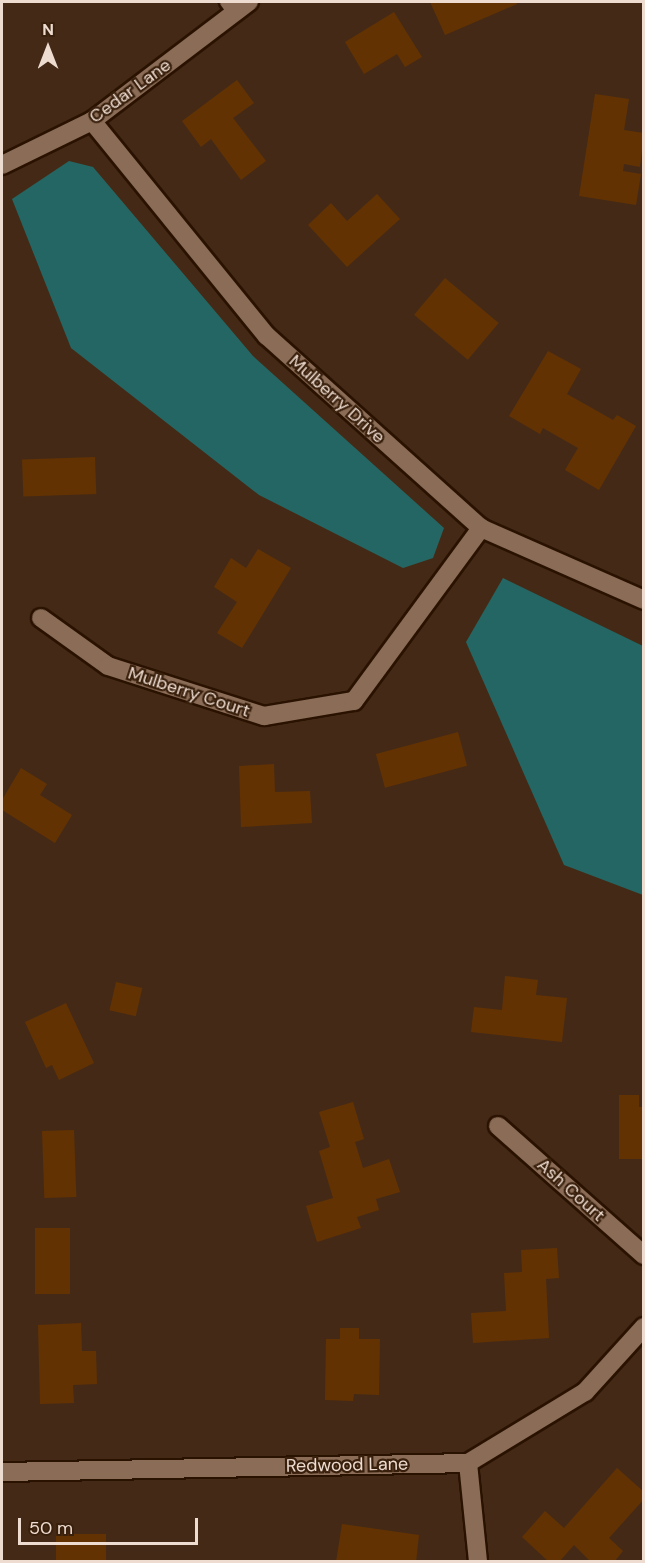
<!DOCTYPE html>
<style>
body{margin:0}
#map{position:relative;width:645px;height:1563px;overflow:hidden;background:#442a16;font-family:"DM Sans",sans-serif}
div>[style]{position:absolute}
.water>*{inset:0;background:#246663}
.building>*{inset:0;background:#633203;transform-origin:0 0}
.roads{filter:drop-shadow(2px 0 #2a1201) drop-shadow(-2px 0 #2a1201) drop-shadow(0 2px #2a1201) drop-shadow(0 -2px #2a1201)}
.lane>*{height:12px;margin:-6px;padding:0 6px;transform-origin:6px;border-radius:6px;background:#8a6c57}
.street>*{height:18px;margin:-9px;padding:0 9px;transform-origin:9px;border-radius:9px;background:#8a6c57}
span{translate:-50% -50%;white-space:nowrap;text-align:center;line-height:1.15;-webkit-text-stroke:4.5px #39200c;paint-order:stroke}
.street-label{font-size:18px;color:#eedcd1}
.frame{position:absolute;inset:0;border:3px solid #eedcd1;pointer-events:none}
.north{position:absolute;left:18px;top:18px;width:60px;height:60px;-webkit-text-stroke:4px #39200c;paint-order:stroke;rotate:0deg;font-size:16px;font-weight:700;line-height:24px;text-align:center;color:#eedcd1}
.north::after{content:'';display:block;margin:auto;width:21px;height:27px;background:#eedcd1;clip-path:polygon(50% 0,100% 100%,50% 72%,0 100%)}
.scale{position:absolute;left:18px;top:1518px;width:180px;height:27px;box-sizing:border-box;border:3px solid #eedcd1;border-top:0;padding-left:8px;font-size:18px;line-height:21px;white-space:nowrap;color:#eedcd1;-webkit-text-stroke:4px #39200c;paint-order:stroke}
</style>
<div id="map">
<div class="water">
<div style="clip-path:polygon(69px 161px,93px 167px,253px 356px,444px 528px,433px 558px,403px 568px,259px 495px,71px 348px,12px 199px)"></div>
<div style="clip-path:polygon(503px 578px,643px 646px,643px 895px,564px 865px,466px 642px)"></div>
</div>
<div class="building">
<div style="clip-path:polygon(430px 2px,516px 2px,517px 4px,445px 35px)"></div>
<div style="clip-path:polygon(394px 12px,422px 57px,405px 67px,397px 54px,364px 74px,345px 42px)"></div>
<div style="clip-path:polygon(237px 80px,254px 103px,233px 118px,266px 161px,241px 180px,211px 139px,201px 147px,182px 121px)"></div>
<div style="clip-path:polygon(595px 94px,629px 99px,624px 130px,644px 133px,640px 167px,624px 164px,623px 171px,641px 174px,636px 205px,579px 196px)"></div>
<div style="clip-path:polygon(377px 194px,400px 219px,347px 267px,308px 225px,331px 203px,347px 221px)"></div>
<div style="left:445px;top:278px;width:70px;height:48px;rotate:40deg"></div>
<div style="clip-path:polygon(548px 351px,581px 369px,567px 394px,613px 420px,617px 415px,636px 426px,599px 490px,565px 470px,578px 448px,543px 428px,540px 434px,509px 416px)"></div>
<div style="left:95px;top:457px;width:37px;height:73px;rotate:88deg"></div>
<div style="clip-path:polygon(258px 549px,291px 568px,242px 648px,217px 633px,237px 602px,214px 587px,231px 558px,246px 568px)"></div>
<div style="left:458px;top:732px;width:35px;height:85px;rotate:75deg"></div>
<div style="clip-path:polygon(274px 764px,275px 792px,310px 791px,312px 823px,241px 827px,239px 766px)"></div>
<div style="clip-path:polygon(21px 768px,47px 784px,40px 795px,72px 815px,55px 843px,2px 810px,2px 800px)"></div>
<div style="clip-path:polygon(505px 976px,538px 980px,536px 995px,567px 998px,562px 1042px,471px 1032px,474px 1007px,502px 1010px)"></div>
<div style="left:116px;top:982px;width:27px;height:29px;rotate:13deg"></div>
<div style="clip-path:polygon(66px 1003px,94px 1063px,59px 1080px,52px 1065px,46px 1068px,25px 1022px)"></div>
<div style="clip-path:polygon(619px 1095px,639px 1095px,639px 1107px,644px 1107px,644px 1159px,619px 1159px)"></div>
<div style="clip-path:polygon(353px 1102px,364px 1139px,355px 1142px,363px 1168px,389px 1159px,400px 1192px,376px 1199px,379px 1210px,357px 1217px,361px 1228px,317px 1242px,306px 1206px,333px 1198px,319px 1151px,330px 1147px,319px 1112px)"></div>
<div style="left:74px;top:1130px;width:67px;height:32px;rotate:88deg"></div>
<div style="left:35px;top:1228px;width:35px;height:66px"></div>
<div style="clip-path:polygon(557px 1248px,559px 1278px,546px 1279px,549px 1338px,473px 1343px,471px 1313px,506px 1311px,504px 1273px,522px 1272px,521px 1250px)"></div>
<div style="clip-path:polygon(81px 1323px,82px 1351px,96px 1351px,97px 1384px,73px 1385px,74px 1403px,40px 1404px,38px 1325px)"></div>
<div style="clip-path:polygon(340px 1328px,359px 1328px,359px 1339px,380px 1339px,379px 1395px,354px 1394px,353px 1401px,325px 1400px,326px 1339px,340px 1339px)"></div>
<div style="clip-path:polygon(617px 1468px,644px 1492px,644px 1499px,609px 1538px,623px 1551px,614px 1562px,591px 1562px,574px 1545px,559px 1562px,549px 1562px,522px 1537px,545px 1511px,564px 1528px)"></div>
<div style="clip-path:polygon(342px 1524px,419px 1535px,416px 1562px,336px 1562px)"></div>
<div style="left:106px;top:1534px;width:27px;height:50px;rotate:90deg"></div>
</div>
<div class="roads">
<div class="lane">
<div style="left:226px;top:2px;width:14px;rotate:54deg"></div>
</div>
<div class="street">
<div style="left:92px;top:121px;width:277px;rotate:50.9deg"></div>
<div style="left:267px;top:336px;width:288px;rotate:41.9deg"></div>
<div style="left:481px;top:528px;width:178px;rotate:23.8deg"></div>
<div style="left:2px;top:165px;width:100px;rotate:-26.1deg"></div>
<div style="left:92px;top:121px;width:197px;rotate:-37.2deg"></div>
<div style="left:41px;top:618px;width:82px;rotate:35.6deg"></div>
<div style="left:108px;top:666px;width:164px;rotate:17.8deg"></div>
<div style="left:264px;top:716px;width:91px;rotate:-9.5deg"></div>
<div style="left:354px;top:701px;width:215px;rotate:-53.7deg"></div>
<div style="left:498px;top:1126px;width:195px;rotate:41.5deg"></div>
<div style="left:468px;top:1463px;width:100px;rotate:84.2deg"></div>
<div style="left:2px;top:1472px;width:466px;rotate:-1.1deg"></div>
<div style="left:468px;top:1463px;width:137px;rotate:-31.3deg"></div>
<div style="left:585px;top:1392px;width:88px;rotate:-47.8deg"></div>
</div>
</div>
<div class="street-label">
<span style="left:130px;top:91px;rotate:-36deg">Cedar Lane</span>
<span style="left:337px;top:399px;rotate:42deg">Mulberry Drive</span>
<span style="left:189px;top:692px;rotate:18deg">Mulberry Court</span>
<span style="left:571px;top:1190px;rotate:42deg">Ash Court</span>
<span style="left:347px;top:1465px;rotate:-1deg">Redwood Lane</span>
</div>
<div class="frame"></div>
<div class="north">N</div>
<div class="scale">50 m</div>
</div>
